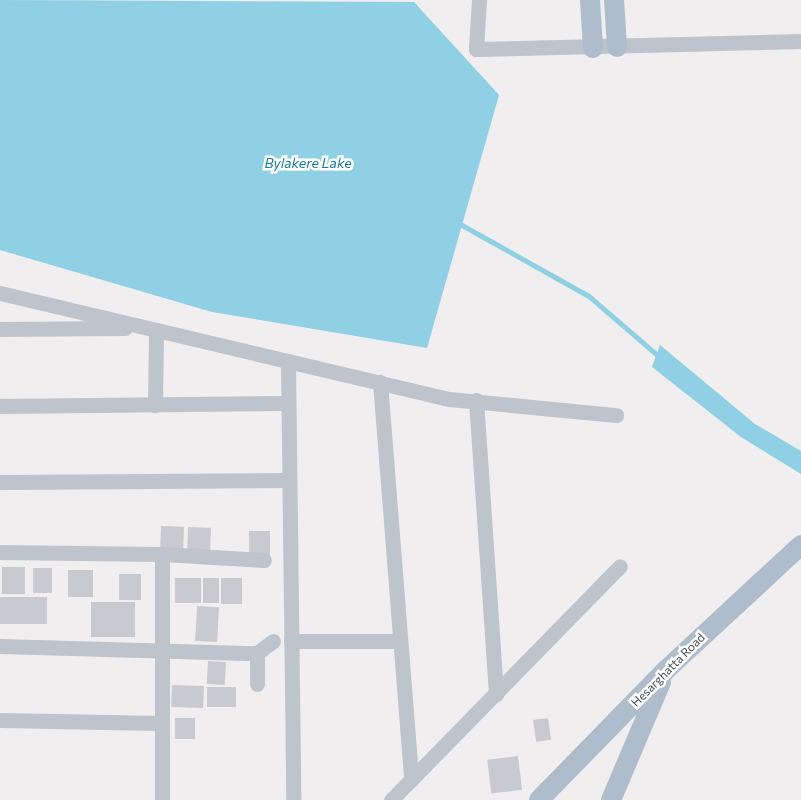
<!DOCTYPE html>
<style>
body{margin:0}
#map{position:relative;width:801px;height:800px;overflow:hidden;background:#f0eeee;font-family:Commissioner,sans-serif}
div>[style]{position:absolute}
.water>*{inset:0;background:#8fd0e5}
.stream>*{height:4.5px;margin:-2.25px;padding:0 2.25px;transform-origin:2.25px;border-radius:2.25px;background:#8fd0e5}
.building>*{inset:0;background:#c8cad0;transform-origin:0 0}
.minor>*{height:15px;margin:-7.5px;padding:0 7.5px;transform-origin:7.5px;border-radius:7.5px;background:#bdc4cc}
.major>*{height:20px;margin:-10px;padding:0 10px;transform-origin:10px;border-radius:10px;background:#afbccb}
span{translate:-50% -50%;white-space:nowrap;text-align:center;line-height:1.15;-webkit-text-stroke:5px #fff;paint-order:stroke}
.street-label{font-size:12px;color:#47505a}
.water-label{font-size:14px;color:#167c9d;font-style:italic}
</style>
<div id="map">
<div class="water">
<div style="clip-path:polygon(0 0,414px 2px,499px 95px,427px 348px,212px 312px,0 250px)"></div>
<div style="clip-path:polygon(660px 345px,755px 424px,801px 451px,801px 474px,741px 437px,652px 367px)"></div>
</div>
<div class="stream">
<div style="left:462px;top:225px;width:145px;rotate:29.2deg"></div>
<div style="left:589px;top:296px;width:94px;rotate:40.7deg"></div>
</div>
<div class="building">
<div style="left:161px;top:526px;width:23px;height:26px;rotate:2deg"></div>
<div style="left:188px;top:527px;width:23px;height:27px;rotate:2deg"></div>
<div style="left:249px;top:531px;width:21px;height:25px"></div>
<div style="left:2px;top:567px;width:23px;height:27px"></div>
<div style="left:33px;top:568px;width:19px;height:25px"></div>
<div style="left:68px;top:570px;width:25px;height:27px"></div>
<div style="left:119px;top:574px;width:22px;height:26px"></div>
<div style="left:175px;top:578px;width:26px;height:25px"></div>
<div style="left:203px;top:578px;width:16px;height:25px"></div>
<div style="left:221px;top:578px;width:21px;height:26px"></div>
<div style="left:0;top:597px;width:47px;height:27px"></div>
<div style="left:91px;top:602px;width:44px;height:35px"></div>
<div style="left:197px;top:606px;width:22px;height:35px;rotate:3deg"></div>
<div style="left:208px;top:661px;width:18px;height:23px;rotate:3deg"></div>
<div style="left:172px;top:685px;width:32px;height:22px;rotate:2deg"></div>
<div style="left:207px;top:687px;width:29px;height:20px"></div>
<div style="left:175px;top:718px;width:20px;height:21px"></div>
<div style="left:548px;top:718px;width:22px;height:15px;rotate:82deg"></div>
<div style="left:518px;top:756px;width:34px;height:31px;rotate:83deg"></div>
</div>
<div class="minor">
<div style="left:479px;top:0;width:49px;rotate:93.5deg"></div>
<div style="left:476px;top:49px;width:325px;rotate:-1.4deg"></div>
<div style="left:0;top:293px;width:461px;rotate:13.3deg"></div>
<div style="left:449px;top:399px;width:168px;rotate:5.5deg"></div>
<div style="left:0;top:329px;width:125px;rotate:-0.5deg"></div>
<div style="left:288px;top:361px;width:439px;rotate:89.3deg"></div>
<div style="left:380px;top:382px;width:399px;rotate:85.5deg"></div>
<div style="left:476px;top:400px;width:295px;rotate:86.1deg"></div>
<div style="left:155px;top:405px;width:75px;rotate:-89.2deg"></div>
<div style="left:0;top:406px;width:288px;rotate:-0.6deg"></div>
<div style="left:0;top:482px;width:289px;rotate:-0.4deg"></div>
<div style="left:0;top:552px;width:162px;rotate:0.7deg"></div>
<div style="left:162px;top:554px;width:102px;rotate:3.4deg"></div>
<div style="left:291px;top:641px;width:109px"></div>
<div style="left:0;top:646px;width:257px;rotate:1.6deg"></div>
<div style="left:257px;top:653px;width:20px;rotate:-37deg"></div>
<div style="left:257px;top:653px;width:31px;rotate:90deg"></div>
<div style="left:0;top:720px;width:161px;rotate:1.1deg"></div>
<div style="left:162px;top:800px;width:246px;rotate:-90deg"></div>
<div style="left:391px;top:800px;width:327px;rotate:-45.6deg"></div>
</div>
<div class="major">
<div style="left:590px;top:0;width:48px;rotate:86.4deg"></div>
<div style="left:614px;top:0;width:47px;rotate:86.3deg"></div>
<div style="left:539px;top:800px;width:182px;rotate:-45.7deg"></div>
<div style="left:666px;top:670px;width:184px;rotate:-42.8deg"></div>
<div style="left:611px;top:800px;width:128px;rotate:-67deg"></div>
</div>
<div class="street-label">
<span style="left:668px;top:670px;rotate:-45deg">Hesarghatta Road</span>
</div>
<div class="water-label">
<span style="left:308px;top:163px">Bylakere Lake</span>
</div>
</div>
